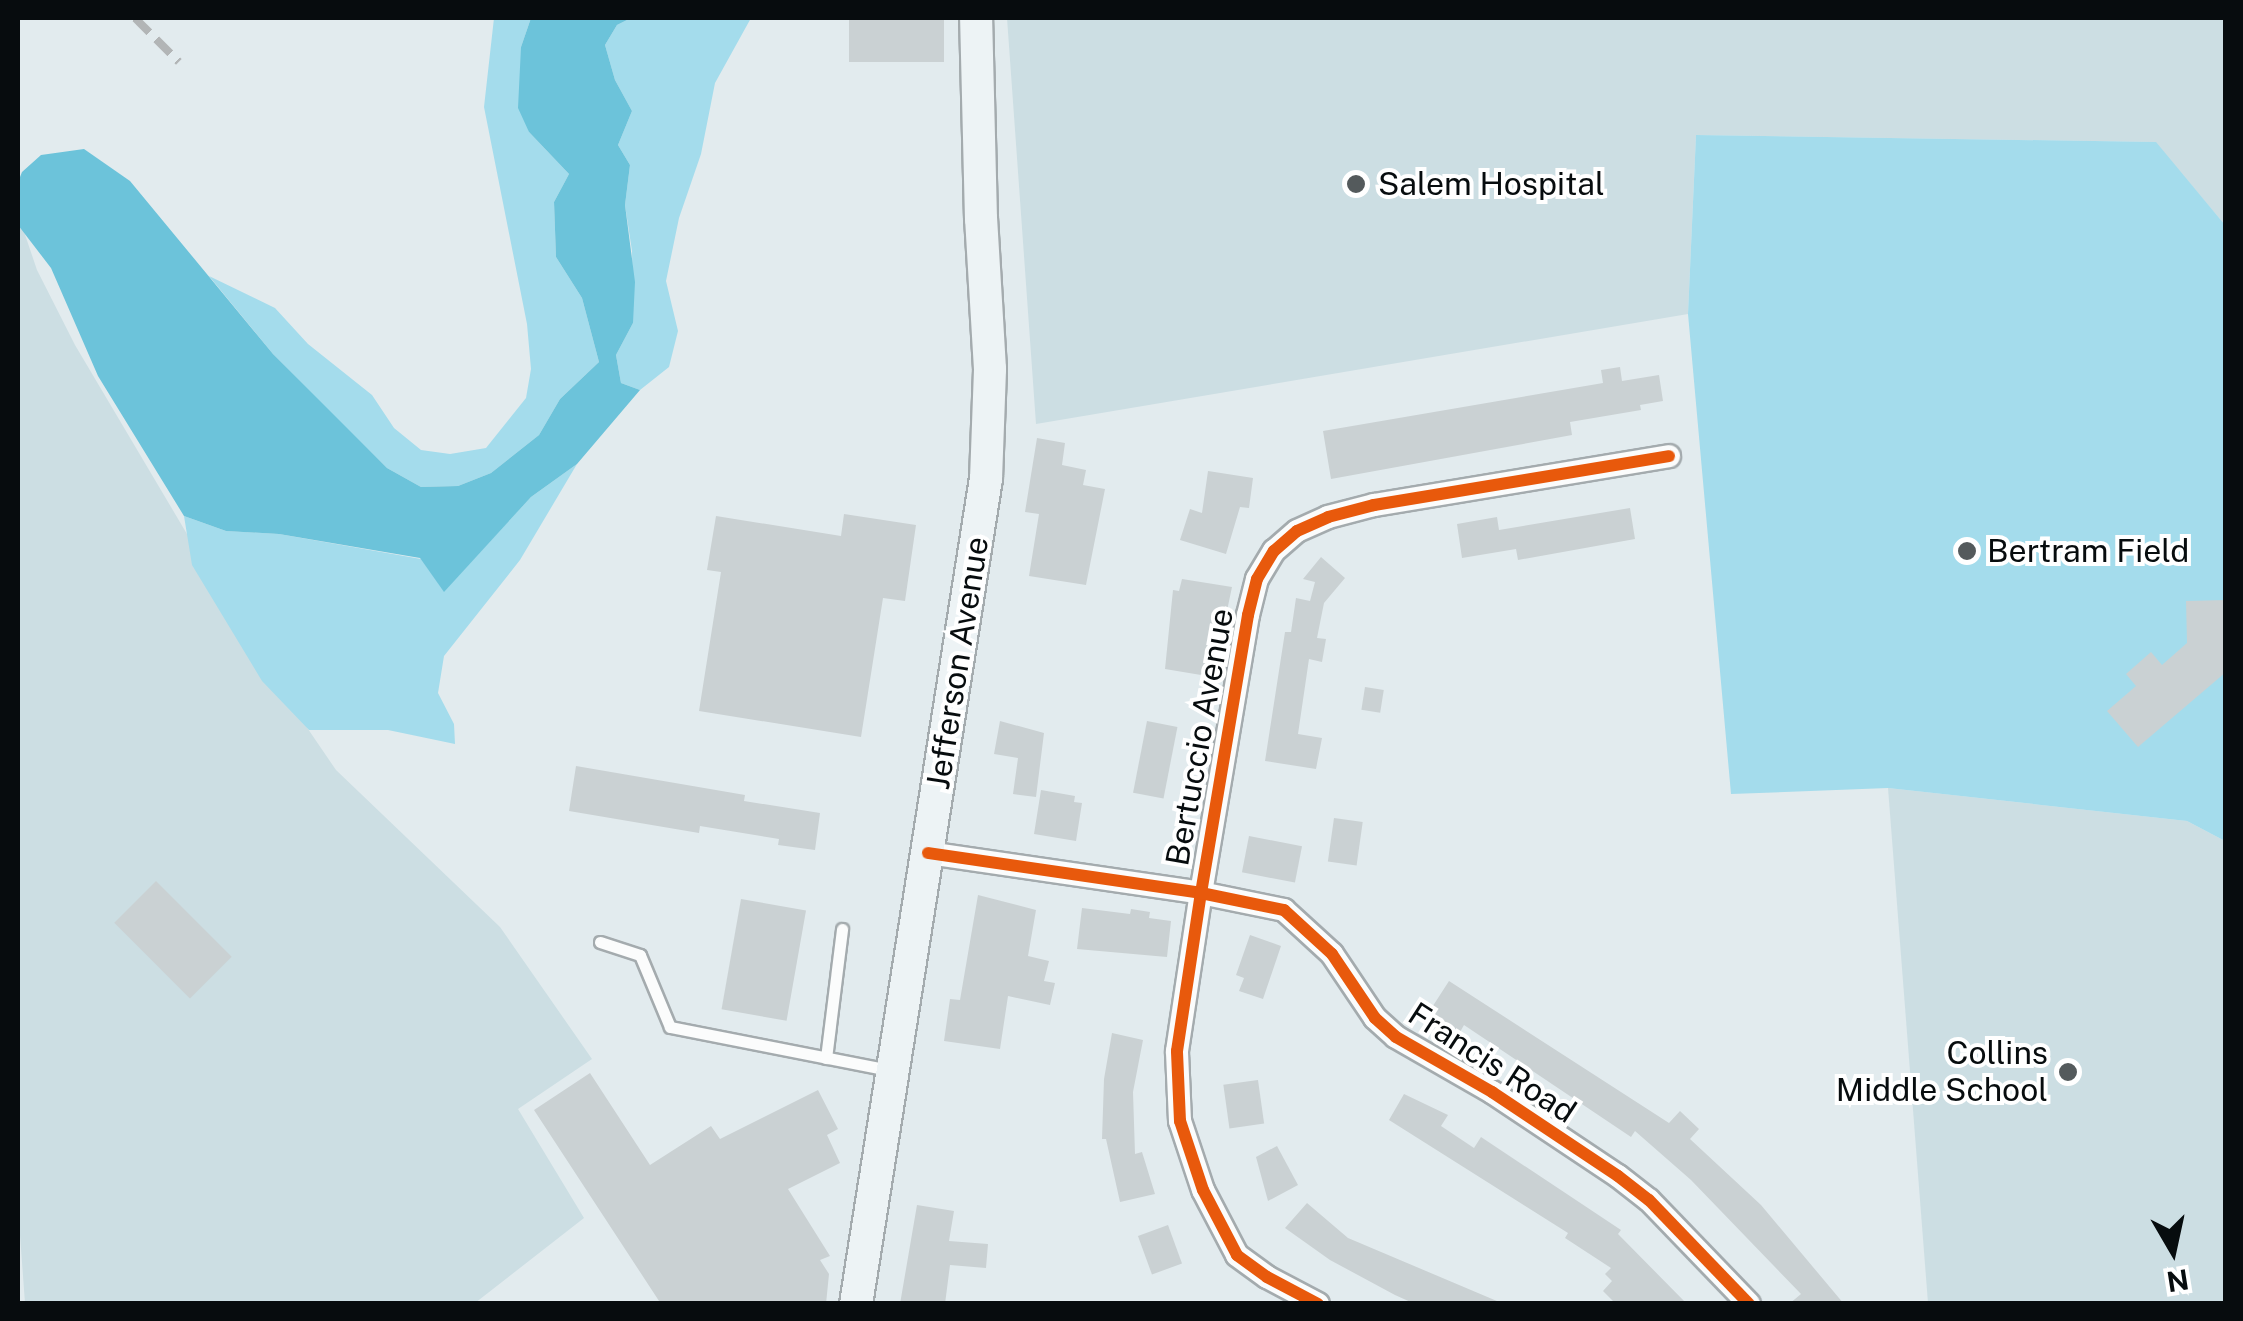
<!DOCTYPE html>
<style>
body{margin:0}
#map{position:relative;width:2243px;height:1321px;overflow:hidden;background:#e2ebee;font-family:"Public Sans",sans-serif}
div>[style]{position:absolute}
.built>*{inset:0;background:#ccdee3}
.green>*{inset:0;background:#a4dcec}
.water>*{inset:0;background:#6cc3da}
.building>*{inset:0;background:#cad1d3;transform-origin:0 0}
.roads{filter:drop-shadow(2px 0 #a4abae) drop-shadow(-2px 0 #a4abae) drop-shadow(0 2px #a4abae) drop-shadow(0 -2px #a4abae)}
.service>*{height:11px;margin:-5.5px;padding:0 5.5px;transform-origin:5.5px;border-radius:5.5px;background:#fbfcfc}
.minor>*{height:22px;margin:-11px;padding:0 11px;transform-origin:11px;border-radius:11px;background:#fbfcfc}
.secondary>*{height:32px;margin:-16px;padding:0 16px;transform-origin:16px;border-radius:16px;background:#edf3f5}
.rail>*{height:8px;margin-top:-4px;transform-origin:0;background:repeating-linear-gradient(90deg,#b2b5b6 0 20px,transparent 0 30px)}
.cycleway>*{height:12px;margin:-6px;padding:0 6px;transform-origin:6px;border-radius:6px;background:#e8590c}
.dots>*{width:28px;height:28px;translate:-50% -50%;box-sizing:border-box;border:5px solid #fff;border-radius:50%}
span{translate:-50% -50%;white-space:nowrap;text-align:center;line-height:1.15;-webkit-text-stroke:8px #fff;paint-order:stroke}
.poi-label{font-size:32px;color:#070c0e}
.left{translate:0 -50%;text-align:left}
.right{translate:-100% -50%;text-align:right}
.street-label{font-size:32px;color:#070c0e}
.frame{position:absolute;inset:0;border:20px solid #070c0e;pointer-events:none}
.north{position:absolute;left:2123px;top:1201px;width:100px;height:100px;-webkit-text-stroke:8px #fff;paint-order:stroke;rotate:171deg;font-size:28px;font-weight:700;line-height:40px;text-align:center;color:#070c0e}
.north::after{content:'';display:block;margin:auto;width:35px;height:45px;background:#070c0e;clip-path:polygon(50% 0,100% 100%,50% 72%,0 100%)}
</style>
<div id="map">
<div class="built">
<div style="clip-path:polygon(1007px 18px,2225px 18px,2225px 225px,2155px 142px,1696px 135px,1688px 314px,1036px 424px)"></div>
<div style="clip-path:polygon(18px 214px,37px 270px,75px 345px,267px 669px,336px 770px,500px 927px,592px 1059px,518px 1109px,584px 1218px,475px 1303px,25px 1303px,18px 1208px)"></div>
<div style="clip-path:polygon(1888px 788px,2187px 821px,2225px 841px,2225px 1303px,1928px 1303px)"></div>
</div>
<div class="green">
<div style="clip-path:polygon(494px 18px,531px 18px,521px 47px,529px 132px,569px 174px,554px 202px,556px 257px,582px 298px,599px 362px,560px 399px,539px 435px,491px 473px,458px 486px,421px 487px,387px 468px,332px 414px,273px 354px,209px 276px,275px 308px,308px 344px,372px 395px,394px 428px,421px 450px,450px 454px,486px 448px,526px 398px,531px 369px,527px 324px,484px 107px)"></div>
<div style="clip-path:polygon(631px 18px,751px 18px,715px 83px,701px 154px,679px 218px,666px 281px,678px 331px,669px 367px,640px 390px,621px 383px,616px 355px,633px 323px,632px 251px,625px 205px,630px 165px,618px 145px,632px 111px,615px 80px,605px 45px,617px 25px)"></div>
<div style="clip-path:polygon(1696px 135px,2156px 142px,2225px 225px,2225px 841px,2187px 821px,1888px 788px,1731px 794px,1688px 314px)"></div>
<div style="clip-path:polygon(577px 464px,520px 560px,444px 656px,438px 693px,454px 724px,455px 744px,388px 730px,309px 730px,262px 681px,192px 565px,184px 516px,226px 531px,279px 534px,421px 559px,444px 591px,531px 497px)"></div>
</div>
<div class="water">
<div style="clip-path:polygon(531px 18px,631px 18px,617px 25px,605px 45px,615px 80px,632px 111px,618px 145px,630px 165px,625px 205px,635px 282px,633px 323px,616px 355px,621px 383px,640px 390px,577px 464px,531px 497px,444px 592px,420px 558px,279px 534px,226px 531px,184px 516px,98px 376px,51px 268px,18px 225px,18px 182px,22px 172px,41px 155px,84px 149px,130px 181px,273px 354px,387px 468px,421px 487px,458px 486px,491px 473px,539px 435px,560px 399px,599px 362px,582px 298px,556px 257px,554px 202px,569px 174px,529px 132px,518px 108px,521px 47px)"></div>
</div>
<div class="building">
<div style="left:849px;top:18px;width:95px;height:44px"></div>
<div style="clip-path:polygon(1620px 367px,1622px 381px,1659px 375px,1663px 401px,1640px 405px,1641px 410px,1570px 422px,1572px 435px,1331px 479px,1323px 431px,1603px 383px,1601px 370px)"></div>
<div style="clip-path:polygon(1037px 438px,1065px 443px,1062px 465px,1086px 470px,1083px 485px,1105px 489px,1086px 585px,1029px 576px,1039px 514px,1025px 512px)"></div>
<div style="clip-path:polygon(1208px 471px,1253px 478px,1249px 508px,1240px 507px,1226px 554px,1180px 540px,1190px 509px,1202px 513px)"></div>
<div style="clip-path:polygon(1630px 508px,1635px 539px,1518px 560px,1516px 549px,1462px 558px,1457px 524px,1497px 517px,1499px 530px)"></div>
<div style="clip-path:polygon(844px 514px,916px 525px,905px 601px,883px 598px,861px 737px,699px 711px,721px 572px,707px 570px,716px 516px,841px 536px)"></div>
<div style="clip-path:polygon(1321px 557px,1345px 578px,1324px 603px,1317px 638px,1326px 639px,1322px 662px,1309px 659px,1298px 734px,1322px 738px,1316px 769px,1265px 761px,1285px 632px,1291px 632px,1296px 598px,1310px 601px,1315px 582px,1303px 579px)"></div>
<div style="clip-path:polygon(1182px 579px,1232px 587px,1213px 677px,1165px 669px,1173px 590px,1179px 591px)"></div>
<div style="clip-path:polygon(2226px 600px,2226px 672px,2138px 747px,2107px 711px,2136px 686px,2126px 674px,2151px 652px,2162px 665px,2187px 643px,2186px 601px)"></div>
<div style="left:1365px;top:687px;width:19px;height:23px;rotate:9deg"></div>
<div style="clip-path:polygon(1000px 721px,1044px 733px,1036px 797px,1013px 794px,1018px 758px,994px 754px)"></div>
<div style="left:1147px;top:721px;width:31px;height:73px;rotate:11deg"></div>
<div style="clip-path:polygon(576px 766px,745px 795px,744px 801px,820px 813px,815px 850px,778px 845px,779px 839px,700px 826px,699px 833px,569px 811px)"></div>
<div style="clip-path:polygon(1041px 790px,1075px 796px,1074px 802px,1082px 803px,1076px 841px,1034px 834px)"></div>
<div style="left:1334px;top:818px;width:29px;height:44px;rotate:8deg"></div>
<div style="left:1249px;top:836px;width:54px;height:37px;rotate:11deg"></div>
<div style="left:156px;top:881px;width:107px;height:59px;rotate:45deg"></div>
<div style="clip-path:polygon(978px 895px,1036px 910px,1028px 956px,1049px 961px,1044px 981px,1055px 983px,1050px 1005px,1008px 996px,1000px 1049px,944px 1041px,950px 999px,960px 1000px)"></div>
<div style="left:741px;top:899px;width:66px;height:112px;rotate:10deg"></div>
<div style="clip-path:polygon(1082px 908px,1130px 914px,1131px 909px,1150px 912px,1149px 918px,1171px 921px,1167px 957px,1077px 949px)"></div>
<div style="clip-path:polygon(1250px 935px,1281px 946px,1263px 999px,1239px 991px,1244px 978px,1236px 975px)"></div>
<div style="clip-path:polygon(1449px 981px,1669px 1123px,1680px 1111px,1699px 1129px,1690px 1139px,1761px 1205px,1844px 1304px,1789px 1304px,1801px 1294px,1691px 1180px,1635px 1131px,1631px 1137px,1464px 1025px,1460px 1032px,1429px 1012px)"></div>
<div style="clip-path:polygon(1112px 1033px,1143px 1040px,1133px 1092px,1135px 1154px,1142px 1152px,1155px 1194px,1120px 1202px,1106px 1139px,1102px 1139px,1104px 1079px)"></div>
<div style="clip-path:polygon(590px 1073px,650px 1165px,711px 1126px,720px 1139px,818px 1090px,838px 1129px,827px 1135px,840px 1163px,788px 1189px,830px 1256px,820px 1260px,829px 1274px,826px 1304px,661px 1304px,534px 1110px)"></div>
<div style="left:1258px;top:1080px;width:44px;height:35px;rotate:82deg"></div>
<div style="clip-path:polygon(1404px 1094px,1448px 1115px,1441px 1126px,1474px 1148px,1481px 1137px,1621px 1230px,1618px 1234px,1687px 1304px,1616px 1304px,1603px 1291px,1612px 1281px,1605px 1274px,1611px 1268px,1565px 1238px,1568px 1233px,1389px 1120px)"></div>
<div style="clip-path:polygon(1277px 1146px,1298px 1185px,1268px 1201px,1256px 1157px)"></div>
<div style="clip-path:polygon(1307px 1203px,1348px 1238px,1504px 1304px,1415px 1304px,1395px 1295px,1330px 1260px,1285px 1228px)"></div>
<div style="clip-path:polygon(917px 1205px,954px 1211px,949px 1241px,988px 1244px,986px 1268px,950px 1265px,945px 1304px,900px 1304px)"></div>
<div style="left:1168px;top:1225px;width:41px;height:32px;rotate:70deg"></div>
</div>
<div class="roads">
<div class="service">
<div style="left:600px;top:942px;width:42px;rotate:18deg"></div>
<div style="left:640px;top:955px;width:78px;rotate:67.4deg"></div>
<div style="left:670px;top:1027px;width:223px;rotate:11.1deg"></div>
<div style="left:826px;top:1058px;width:130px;rotate:-82.9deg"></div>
</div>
<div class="minor">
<div style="left:928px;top:853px;width:276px;rotate:8.3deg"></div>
<div style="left:1201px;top:893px;width:282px;rotate:-80.4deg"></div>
<div style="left:1248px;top:615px;width:37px;rotate:-76deg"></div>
<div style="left:1257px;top:579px;width:33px;rotate:-59deg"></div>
<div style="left:1274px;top:551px;width:30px;rotate:-41deg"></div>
<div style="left:1297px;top:531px;width:34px;rotate:-24deg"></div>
<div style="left:1328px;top:517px;width:48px;rotate:-14.6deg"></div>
<div style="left:1374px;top:505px;width:299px;rotate:-9.4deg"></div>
<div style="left:1318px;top:1304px;width:58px;rotate:-152.1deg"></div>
<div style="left:1267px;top:1277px;width:37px;rotate:-144deg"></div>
<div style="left:1237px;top:1255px;width:73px;rotate:-117.6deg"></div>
<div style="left:1203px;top:1190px;width:73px;rotate:-108.4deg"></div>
<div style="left:1180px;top:1121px;width:70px;rotate:-92.5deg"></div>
<div style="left:1177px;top:1051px;width:160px;rotate:-81.4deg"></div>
<div style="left:1201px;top:893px;width:85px;rotate:11.6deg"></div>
<div style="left:1284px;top:910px;width:65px;rotate:42.5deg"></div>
<div style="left:1332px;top:954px;width:77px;rotate:56.1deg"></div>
<div style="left:1375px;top:1018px;width:28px;rotate:42deg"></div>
<div style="left:1396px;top:1037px;width:111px;rotate:29.8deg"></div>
<div style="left:1492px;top:1092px;width:151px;rotate:33.7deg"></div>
<div style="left:1618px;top:1176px;width:39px;rotate:38deg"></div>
<div style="left:1649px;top:1200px;width:144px;rotate:46.1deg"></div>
</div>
<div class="secondary">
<div style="left:856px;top:1304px;width:835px;rotate:-81.05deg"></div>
<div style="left:986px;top:479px;width:110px;rotate:-87.9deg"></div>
<div style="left:990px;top:369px;width:150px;rotate:-93.4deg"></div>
<div style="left:981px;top:219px;width:201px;rotate:-91.4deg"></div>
</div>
</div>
<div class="rail">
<div style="left:135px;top:18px;width:62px;rotate:45deg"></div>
</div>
<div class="cycleway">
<div style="left:928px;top:853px;width:276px;rotate:8.3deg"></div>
<div style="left:1201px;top:893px;width:282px;rotate:-80.4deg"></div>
<div style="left:1248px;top:615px;width:37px;rotate:-76deg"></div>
<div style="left:1257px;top:579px;width:33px;rotate:-59deg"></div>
<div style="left:1274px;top:551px;width:30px;rotate:-41deg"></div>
<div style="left:1297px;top:531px;width:34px;rotate:-24deg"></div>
<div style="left:1328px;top:517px;width:48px;rotate:-14.6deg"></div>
<div style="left:1374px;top:505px;width:299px;rotate:-9.4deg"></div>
<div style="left:1318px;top:1304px;width:58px;rotate:-152.1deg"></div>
<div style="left:1267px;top:1277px;width:37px;rotate:-144deg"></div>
<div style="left:1237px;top:1255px;width:73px;rotate:-117.6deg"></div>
<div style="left:1203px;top:1190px;width:73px;rotate:-108.4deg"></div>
<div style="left:1180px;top:1121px;width:70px;rotate:-92.5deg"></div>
<div style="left:1177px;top:1051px;width:160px;rotate:-81.4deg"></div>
<div style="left:1201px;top:893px;width:85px;rotate:11.6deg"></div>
<div style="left:1284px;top:910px;width:65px;rotate:42.5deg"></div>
<div style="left:1332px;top:954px;width:77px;rotate:56.1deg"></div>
<div style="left:1375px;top:1018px;width:28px;rotate:42deg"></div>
<div style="left:1396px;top:1037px;width:111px;rotate:29.8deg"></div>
<div style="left:1492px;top:1092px;width:151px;rotate:33.7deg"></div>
<div style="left:1618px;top:1176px;width:39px;rotate:38deg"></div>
<div style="left:1649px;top:1200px;width:144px;rotate:46.1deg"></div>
</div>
<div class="dots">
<div style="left:1356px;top:184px;background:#545a5c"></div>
<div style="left:1967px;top:551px;background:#545a5c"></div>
<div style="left:2068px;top:1072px;background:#545a5c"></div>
</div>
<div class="poi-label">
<span class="left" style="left:1378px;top:184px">Salem Hospital</span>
<span class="left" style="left:1987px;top:551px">Bertram Field</span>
<span class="right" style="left:2048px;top:1072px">Collins<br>Middle School</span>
</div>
<div class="street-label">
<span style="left:958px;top:663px;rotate:-81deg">Jefferson Avenue</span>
<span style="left:1200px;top:737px;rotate:-80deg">Bertuccio Avenue</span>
<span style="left:1492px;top:1063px;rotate:33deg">Francis Road</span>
</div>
<div class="frame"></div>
<div class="north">N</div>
</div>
